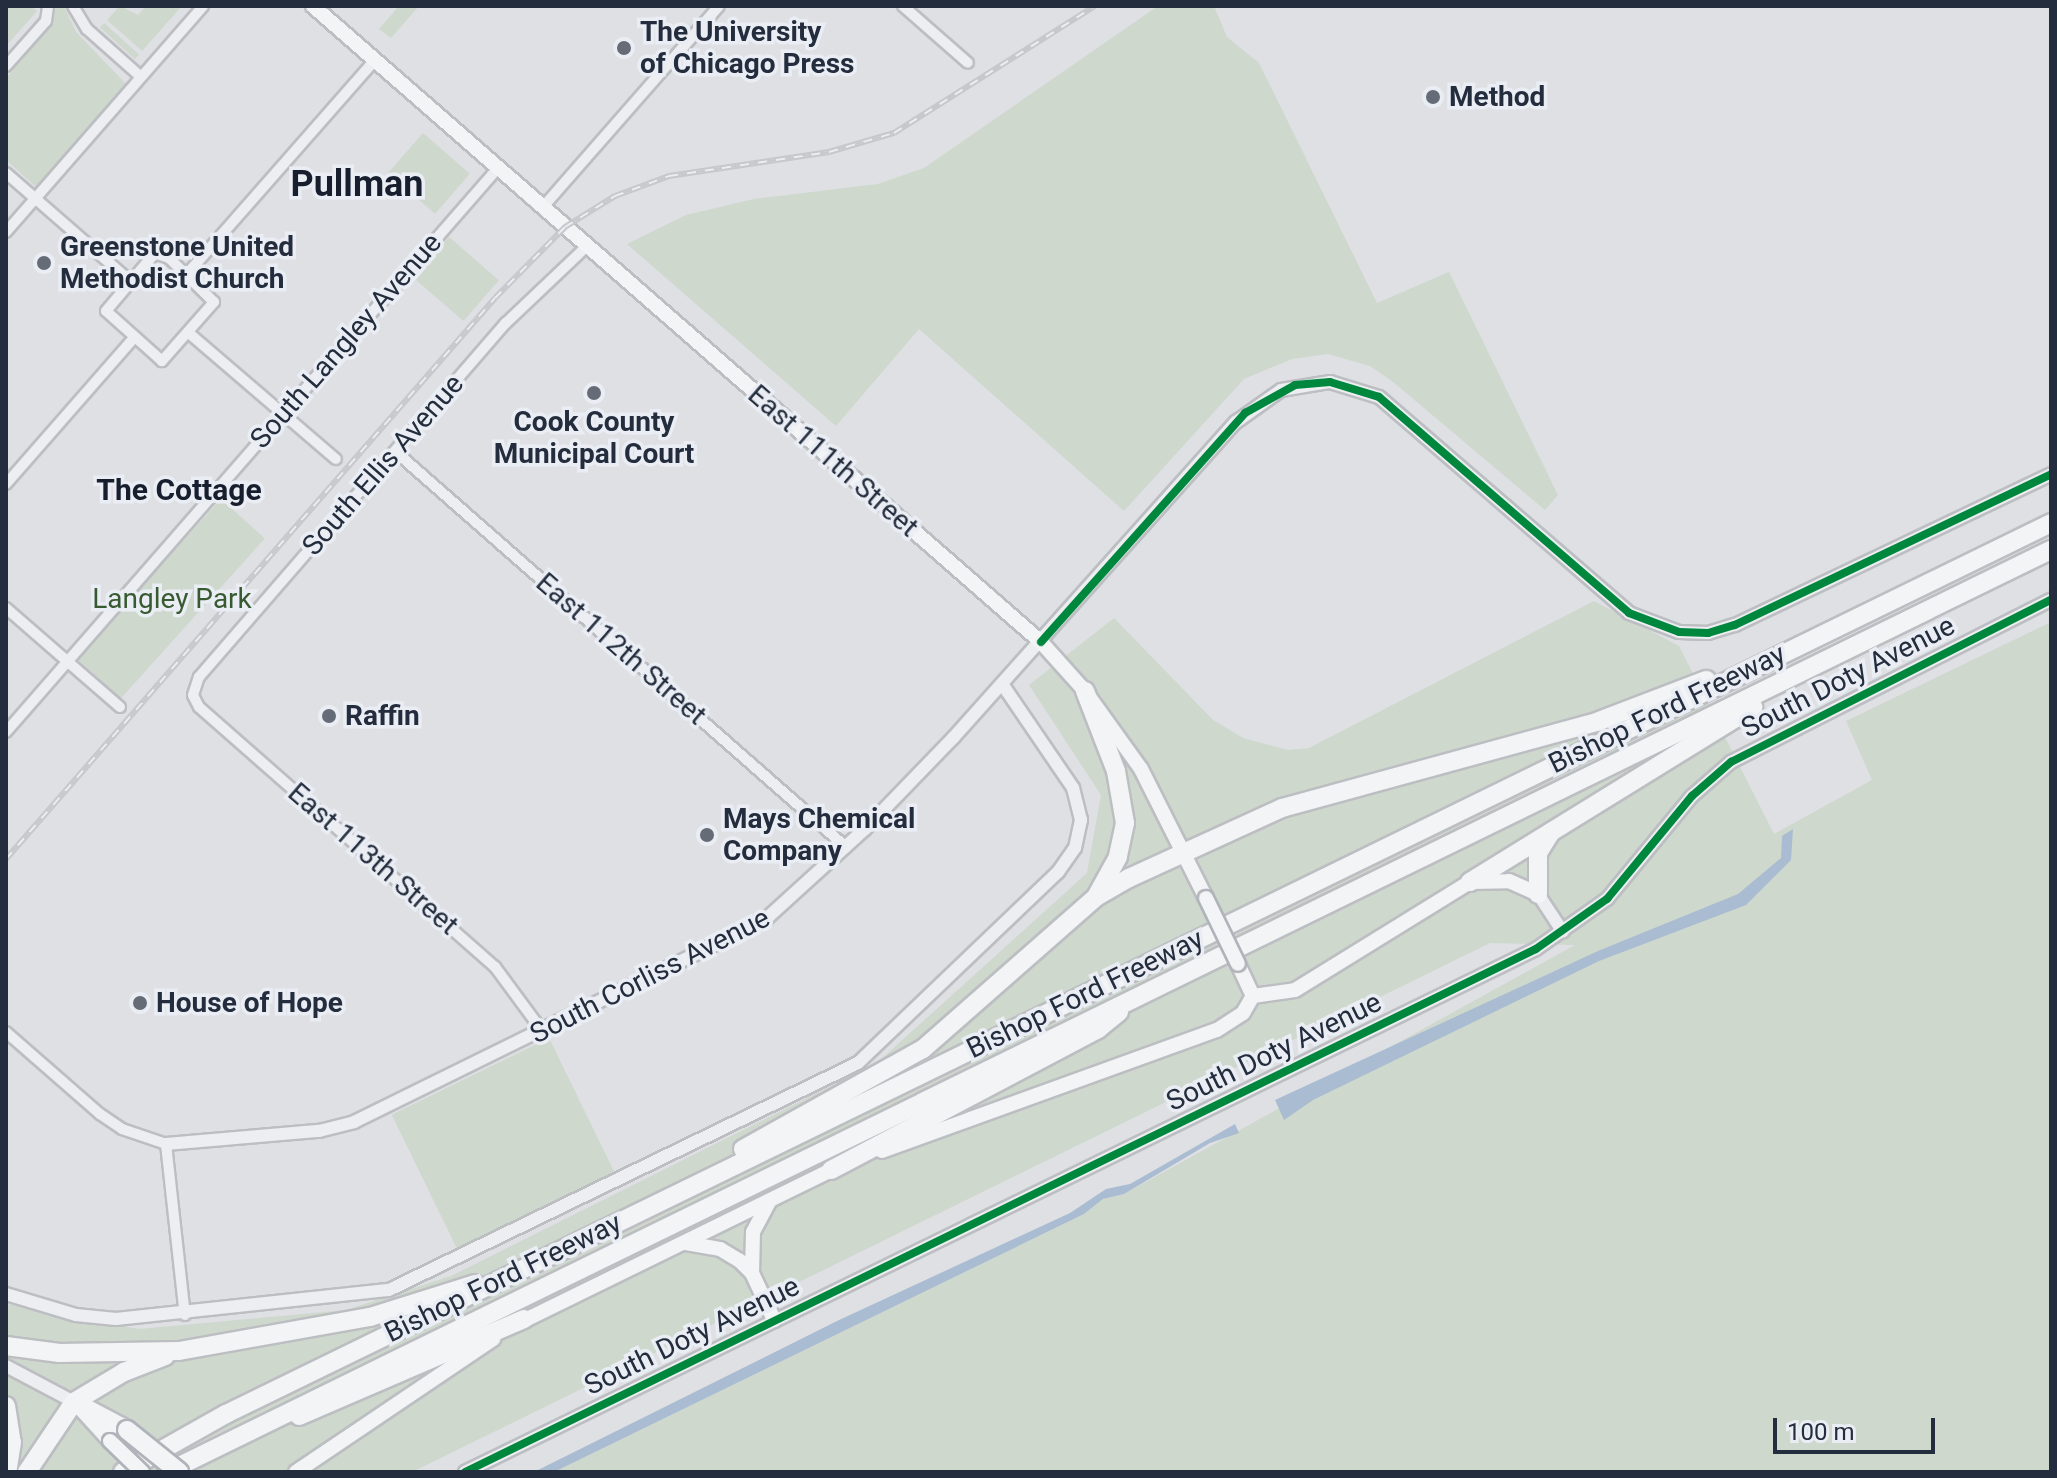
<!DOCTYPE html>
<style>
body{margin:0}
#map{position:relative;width:2057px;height:1478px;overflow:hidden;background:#dee0e4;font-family:Roboto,sans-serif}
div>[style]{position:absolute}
.green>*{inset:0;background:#ced8cd;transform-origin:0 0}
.water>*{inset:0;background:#a9bcd2}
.roads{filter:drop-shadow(2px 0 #bcbec2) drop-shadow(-2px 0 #bcbec2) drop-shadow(0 2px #bcbec2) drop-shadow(0 -2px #bcbec2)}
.minor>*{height:10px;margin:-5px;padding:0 5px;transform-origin:5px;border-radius:5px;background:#edeef1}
.tertiary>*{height:12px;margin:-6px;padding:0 6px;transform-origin:6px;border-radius:6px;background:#edeef1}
.secondary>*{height:14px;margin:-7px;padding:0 7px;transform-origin:7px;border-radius:7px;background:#f2f4f5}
.motorway>*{height:18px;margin:-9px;padding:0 9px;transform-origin:9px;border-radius:9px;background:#f2f4f5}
.rail>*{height:6px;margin-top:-3px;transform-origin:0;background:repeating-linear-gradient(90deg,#eaeef4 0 9px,#c6c8cc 0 18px);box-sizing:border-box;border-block:2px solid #c6c8cc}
.bridges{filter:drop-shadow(2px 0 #b0b3b9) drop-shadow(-2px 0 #b0b3b9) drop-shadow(0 2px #b0b3b9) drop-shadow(0 -2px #b0b3b9)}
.secondary-bridge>*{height:14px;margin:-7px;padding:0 7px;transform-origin:7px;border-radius:7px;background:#f2f4f5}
.motorway-bridge>*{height:18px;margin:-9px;padding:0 9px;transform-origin:9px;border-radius:9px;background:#f2f4f5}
.cycleway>*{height:8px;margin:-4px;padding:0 4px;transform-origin:4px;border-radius:4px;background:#00873e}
.dots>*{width:22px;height:22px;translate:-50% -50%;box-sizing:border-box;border:4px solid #eaeef4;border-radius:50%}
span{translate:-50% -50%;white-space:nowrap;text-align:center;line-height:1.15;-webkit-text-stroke:7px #eaeef4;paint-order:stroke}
.poi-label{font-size:28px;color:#242d3d;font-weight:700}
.left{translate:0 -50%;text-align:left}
.street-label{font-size:28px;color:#242d3d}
.park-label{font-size:28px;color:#385a30}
.neighbourhood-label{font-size:30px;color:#171e2e;font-weight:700}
.district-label{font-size:36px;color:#171e2e;font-weight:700}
.frame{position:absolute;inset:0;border:8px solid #242d3d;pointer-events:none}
.scale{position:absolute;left:1773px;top:1418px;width:162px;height:36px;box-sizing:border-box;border:4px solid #242d3d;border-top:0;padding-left:10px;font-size:24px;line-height:28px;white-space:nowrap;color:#242d3d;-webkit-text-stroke:6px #eaeef4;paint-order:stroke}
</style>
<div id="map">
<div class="green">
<div style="clip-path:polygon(6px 6px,31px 6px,37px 11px,6px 46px)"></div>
<div style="clip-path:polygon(56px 6px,64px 6px,76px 32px,126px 84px,36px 187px,6px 160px,6px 78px,52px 25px)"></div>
<div style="clip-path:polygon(120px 6px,138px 15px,146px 6px,182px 6px,142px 51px,107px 20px)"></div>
<div style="clip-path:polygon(399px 6px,419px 6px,391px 38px,379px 29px)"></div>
<div style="clip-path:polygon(1158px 6px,1214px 6px,1227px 37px,1259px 63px,1377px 303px,1449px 272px,1558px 495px,1545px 510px,1392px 381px,1370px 366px,1328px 354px,1292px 359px,1244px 379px,1124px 511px,919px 329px,836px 426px,627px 244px,686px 215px,754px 199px,878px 184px,924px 168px)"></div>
<div style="left:104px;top:23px;width:47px;height:6px;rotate:42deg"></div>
<div style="left:423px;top:133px;width:62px;height:53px;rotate:41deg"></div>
<div style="left:449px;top:237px;width:66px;height:54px;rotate:41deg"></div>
<div style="left:221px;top:499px;width:59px;height:215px;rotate:42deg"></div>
<div style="clip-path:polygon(1594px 601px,1679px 646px,1774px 834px,1872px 780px,1846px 721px,2051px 622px,2051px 1472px,554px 1472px,1084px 1214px,1103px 1199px,1124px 1194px,1575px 945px,1490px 943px,412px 1472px,6px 1472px,6px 1304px,139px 1329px,346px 1310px,451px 1276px,877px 1063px,1087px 873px,1101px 795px,1029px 685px,1114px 618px,1213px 720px,1243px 738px,1288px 750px,1309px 748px)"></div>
<div style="left:549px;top:1038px;width:149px;height:175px;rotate:64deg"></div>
</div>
<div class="water">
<div style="clip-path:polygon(1793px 829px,1791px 860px,1746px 905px,1599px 961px,1313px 1100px,1284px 1120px,1275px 1100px,1598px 951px,1738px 894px,1781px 858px,1782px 836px)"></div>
<div style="clip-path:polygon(1235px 1124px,1239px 1133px,1210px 1143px,1124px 1194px,1103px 1199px,1084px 1214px,554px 1472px,534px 1472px,837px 1321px,1070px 1213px,1106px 1189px,1130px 1184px)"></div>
</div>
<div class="roads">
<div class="minor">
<div style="left:73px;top:6px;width:27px;rotate:59deg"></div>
<div style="left:87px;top:29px;width:72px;rotate:41.6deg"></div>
<div style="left:903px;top:6px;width:86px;rotate:41.2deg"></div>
<div style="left:6px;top:66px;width:60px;rotate:-48.4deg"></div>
<div style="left:46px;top:21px;width:15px;rotate:-82deg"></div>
<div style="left:6px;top:173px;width:163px;rotate:41deg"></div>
<div style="left:543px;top:207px;width:267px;rotate:-48.8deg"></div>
<div style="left:6px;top:232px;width:300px;rotate:-48.9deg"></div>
<div style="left:155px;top:253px;width:15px;rotate:20deg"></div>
<div style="left:169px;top:258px;width:63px;rotate:44.4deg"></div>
<div style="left:214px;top:302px;width:79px;rotate:131.4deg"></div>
<div style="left:162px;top:361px;width:75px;rotate:-138.2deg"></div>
<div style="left:106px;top:311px;width:76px;rotate:-49.8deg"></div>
<div style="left:187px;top:274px;width:285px;rotate:-48.7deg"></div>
<div style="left:190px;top:334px;width:192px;rotate:40.6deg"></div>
<div style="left:396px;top:452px;width:599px;rotate:41.28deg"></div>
<div style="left:6px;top:484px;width:193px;rotate:-48.8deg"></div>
<div style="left:6px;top:608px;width:151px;rotate:41deg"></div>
<div style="left:6px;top:732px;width:748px;rotate:-48.9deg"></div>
<div style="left:6px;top:1032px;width:125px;rotate:41.1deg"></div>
<div style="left:100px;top:1114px;width:27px;rotate:34deg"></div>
<div style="left:122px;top:1129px;width:46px;rotate:18.8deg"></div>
<div style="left:166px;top:1144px;width:172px;rotate:83.7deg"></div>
<div style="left:543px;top:1032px;width:81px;rotate:-126.4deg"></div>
<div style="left:495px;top:967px;width:394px;rotate:-138.7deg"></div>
<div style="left:199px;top:707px;width:13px;rotate:-117deg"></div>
<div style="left:193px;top:695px;width:19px;rotate:-72deg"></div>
<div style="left:199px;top:677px;width:469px;rotate:-49.1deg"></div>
<div style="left:506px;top:323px;width:112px;rotate:-43.5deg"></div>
</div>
<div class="tertiary">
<div style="left:1538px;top:894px;width:45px;rotate:56.7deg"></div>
<div style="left:166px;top:1144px;width:154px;rotate:-4.9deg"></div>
<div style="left:319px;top:1131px;width:36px;rotate:-14deg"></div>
<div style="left:354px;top:1122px;width:459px;rotate:-26.2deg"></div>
<div style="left:766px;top:919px;width:134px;rotate:-42.3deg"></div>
<div style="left:865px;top:829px;width:127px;rotate:-46deg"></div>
<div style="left:953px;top:738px;width:424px;rotate:-48.2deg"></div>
<div style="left:1236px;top:422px;width:55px;rotate:-35.4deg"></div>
<div style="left:1281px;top:390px;width:50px;rotate:-9.3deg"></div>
<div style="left:1330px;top:382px;width:51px;rotate:17deg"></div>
<div style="left:1379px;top:397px;width:330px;rotate:40.8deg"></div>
<div style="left:1629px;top:613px;width:53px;rotate:20.8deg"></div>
<div style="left:1679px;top:632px;width:29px;rotate:2deg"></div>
<div style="left:1708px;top:633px;width:28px;rotate:-17deg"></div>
<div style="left:1735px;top:625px;width:350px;rotate:-25.5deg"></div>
<div style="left:6px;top:1294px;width:73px;rotate:16.7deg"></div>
<div style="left:76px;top:1315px;width:40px;rotate:5.7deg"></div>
<div style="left:116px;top:1319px;width:275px;rotate:-6.1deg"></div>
<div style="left:389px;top:1290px;width:521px;rotate:-25.83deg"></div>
<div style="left:858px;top:1063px;width:277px;rotate:-43.7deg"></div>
<div style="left:1058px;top:872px;width:29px;rotate:-55deg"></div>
<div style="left:1075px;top:848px;width:29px;rotate:-78deg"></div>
<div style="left:1081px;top:820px;width:33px;rotate:-104deg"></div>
<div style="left:1073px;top:788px;width:126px;rotate:-124.3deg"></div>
<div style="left:6px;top:1366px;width:77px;rotate:27.9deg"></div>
<div style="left:465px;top:1472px;width:1192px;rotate:-26.03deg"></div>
<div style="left:1536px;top:949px;width:87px;rotate:-35.2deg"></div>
<div style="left:1607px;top:899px;width:134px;rotate:-50.5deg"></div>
<div style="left:1692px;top:796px;width:52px;rotate:-41.1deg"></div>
<div style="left:1731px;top:762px;width:359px;rotate:-26.9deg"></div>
</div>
<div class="secondary">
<div style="left:313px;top:6px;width:967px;rotate:41.14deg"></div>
<div style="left:1041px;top:642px;width:66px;rotate:48.1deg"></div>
<div style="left:1085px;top:691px;width:96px;rotate:54.3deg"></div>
<div style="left:1141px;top:769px;width:144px;rotate:63.3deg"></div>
<div style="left:1238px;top:964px;width:35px;rotate:65deg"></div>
<div style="left:1253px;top:996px;width:42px;rotate:-8.1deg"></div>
<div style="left:1295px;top:990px;width:206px;rotate:-31.7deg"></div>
<div style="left:1470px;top:882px;width:39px;rotate:-1deg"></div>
<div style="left:1509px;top:881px;width:32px;rotate:24deg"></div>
<div style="left:882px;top:1151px;width:356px;rotate:-19.9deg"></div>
<div style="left:1217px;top:1030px;width:31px;rotate:-33deg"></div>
<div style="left:1243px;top:1013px;width:20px;rotate:-60deg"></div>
<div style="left:686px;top:1243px;width:35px;rotate:10deg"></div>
<div style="left:720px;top:1249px;width:23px;rotate:31deg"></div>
<div style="left:740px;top:1261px;width:17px;rotate:45deg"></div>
<div style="left:752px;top:1273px;width:52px;rotate:64.9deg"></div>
<div style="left:752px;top:1273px;width:41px;rotate:-88.6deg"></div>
<div style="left:753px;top:1232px;width:34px;rotate:-62deg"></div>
<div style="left:517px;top:1324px;width:360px;rotate:-26.1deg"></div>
<div style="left:80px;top:1408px;width:45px;rotate:47.7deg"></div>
<div style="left:296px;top:1472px;width:238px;rotate:-34deg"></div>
</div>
<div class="motorway">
<div style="left:1085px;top:691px;width:86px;rotate:68.8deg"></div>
<div style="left:1116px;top:771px;width:53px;rotate:80.2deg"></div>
<div style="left:1125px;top:823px;width:35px;rotate:102deg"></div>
<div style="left:1118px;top:857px;width:43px;rotate:118.9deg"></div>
<div style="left:1470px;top:882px;width:333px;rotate:-31.7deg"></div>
<div style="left:1538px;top:894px;width:41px;rotate:-90deg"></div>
<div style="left:1538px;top:853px;width:25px;rotate:-58deg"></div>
<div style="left:743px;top:1149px;width:206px;rotate:-29.1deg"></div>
<div style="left:923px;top:1049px;width:230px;rotate:-41.3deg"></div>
<div style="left:1096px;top:897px;width:38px;rotate:-30deg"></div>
<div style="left:1129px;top:878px;width:168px;rotate:-24.6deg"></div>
<div style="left:1282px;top:808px;width:329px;rotate:-15.3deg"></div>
<div style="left:1599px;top:721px;width:115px;rotate:-21deg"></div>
<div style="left:831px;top:1170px;width:302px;rotate:-27.8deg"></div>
<div style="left:1098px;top:1029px;width:27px;rotate:-39deg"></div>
<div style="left:6px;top:1346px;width:54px;rotate:7.4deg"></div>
<div style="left:60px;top:1353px;width:119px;rotate:-1deg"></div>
<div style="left:179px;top:1351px;width:194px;rotate:-10.1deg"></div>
<div style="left:370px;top:1317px;width:110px;rotate:-17.4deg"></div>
<div style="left:74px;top:1402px;width:60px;rotate:27.8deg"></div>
<div style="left:6px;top:1406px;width:36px;rotate:81deg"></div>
<div style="left:12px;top:1442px;width:30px;rotate:99deg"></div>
<div style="left:299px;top:1416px;width:245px;rotate:-23.3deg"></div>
<div style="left:27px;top:1472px;width:84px;rotate:-56.1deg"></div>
<div style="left:74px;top:1402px;width:58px;rotate:-31deg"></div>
<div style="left:124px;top:1372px;width:44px;rotate:-21.3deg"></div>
<div style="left:123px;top:1472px;width:118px;rotate:-29.4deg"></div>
<div style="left:226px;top:1414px;width:2031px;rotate:-26.02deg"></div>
<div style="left:167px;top:1472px;width:2098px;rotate:-26.08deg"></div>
</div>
</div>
<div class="rail">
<div style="left:6px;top:859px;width:744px;rotate:-48.92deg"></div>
<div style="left:495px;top:298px;width:100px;rotate:-45.4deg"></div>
<div style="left:565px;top:227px;width:59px;rotate:-31.8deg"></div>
<div style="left:615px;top:196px;width:58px;rotate:-20.3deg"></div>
<div style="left:669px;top:176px;width:162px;rotate:-8.5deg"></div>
<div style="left:829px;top:152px;width:68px;rotate:-16.3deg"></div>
<div style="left:894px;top:133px;width:238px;rotate:-32.3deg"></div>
</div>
<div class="bridges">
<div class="secondary-bridge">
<div style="left:1206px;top:898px;width:73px;rotate:64.1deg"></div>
<div style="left:110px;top:1441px;width:45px;rotate:44.1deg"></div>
</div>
<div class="motorway-bridge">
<div style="left:127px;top:1430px;width:67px;rotate:38.9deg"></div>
</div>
</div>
<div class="cycleway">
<div style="left:1041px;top:642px;width:307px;rotate:-48.3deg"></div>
<div style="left:1245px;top:413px;width:57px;rotate:-29.2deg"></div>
<div style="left:1295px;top:385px;width:35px;rotate:-5deg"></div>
<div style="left:1330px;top:382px;width:51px;rotate:17deg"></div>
<div style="left:1379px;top:397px;width:330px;rotate:40.8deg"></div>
<div style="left:1629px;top:613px;width:53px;rotate:20.8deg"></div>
<div style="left:1679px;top:632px;width:29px;rotate:2deg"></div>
<div style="left:1708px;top:633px;width:28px;rotate:-17deg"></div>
<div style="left:1735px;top:625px;width:350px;rotate:-25.5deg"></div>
<div style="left:465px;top:1472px;width:1192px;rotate:-26.03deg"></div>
<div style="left:1536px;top:949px;width:87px;rotate:-35.2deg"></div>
<div style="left:1607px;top:899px;width:134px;rotate:-50.5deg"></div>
<div style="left:1692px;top:796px;width:52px;rotate:-41.1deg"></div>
<div style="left:1731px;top:762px;width:359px;rotate:-26.9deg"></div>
</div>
<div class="dots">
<div style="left:624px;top:48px;background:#656c77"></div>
<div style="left:1433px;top:97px;background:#656c77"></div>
<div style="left:44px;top:263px;background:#656c77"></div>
<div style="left:594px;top:393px;background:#656c77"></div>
<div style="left:329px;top:716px;background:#656c77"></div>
<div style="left:707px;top:835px;background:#656c77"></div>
<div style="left:140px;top:1003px;background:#656c77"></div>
</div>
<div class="poi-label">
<span class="left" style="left:640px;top:48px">The University<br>of Chicago Press</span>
<span class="left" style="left:1449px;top:97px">Method</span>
<span class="left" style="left:60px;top:263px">Greenstone United<br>Methodist Church</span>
<span style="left:594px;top:438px">Cook County<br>Municipal Court</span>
<span class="left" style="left:345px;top:716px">Raffin</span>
<span class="left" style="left:723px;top:835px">Mays Chemical<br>Company</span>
<span class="left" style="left:156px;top:1003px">House of Hope</span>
</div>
<div class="street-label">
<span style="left:346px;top:341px;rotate:-49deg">South Langley Avenue</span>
<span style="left:833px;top:461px;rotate:41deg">East 111th Street</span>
<span style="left:383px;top:465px;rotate:-49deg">South Ellis Avenue</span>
<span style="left:621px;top:649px;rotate:41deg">East 112th Street</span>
<span style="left:1848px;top:677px;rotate:-27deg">South Doty Avenue</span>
<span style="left:1667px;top:709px;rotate:-26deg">Bishop Ford Freeway</span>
<span style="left:373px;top:859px;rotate:41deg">East 113th Street</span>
<span style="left:650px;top:976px;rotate:-27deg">South Corliss Avenue</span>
<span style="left:1085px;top:994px;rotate:-26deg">Bishop Ford Freeway</span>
<span style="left:1274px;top:1052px;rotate:-26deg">South Doty Avenue</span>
<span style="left:503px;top:1278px;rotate:-26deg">Bishop Ford Freeway</span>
<span style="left:692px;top:1336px;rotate:-26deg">South Doty Avenue</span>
</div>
<div class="park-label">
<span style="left:172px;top:599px">Langley Park</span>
</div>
<div class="neighbourhood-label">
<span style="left:179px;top:490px">The Cottage</span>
</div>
<div class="district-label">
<span style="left:357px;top:185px">Pullman</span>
</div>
<div class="frame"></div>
<div class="scale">100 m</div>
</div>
